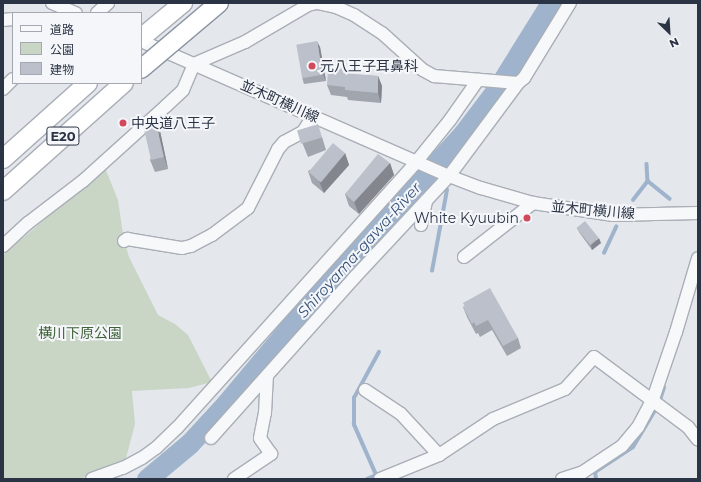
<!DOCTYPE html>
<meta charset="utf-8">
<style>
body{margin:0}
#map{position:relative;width:701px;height:482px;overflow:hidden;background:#e4e7ec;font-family:Montserrat,"Noto Sans JP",sans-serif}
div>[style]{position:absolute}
.green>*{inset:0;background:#c9d6c5}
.stream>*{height:3.5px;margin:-1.75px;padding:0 1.75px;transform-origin:1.75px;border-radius:1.75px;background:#9fb4cc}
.river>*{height:21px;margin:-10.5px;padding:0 10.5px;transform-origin:10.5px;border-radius:10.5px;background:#9fb4cc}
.roads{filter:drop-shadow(1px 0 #a9aeb7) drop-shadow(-1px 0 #a9aeb7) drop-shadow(0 1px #a9aeb7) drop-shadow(0 -1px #a9aeb7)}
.minor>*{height:12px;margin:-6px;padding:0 6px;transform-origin:6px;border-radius:6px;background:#f7f8fa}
.highway>*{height:18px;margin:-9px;padding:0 9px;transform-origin:9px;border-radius:9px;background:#fff}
.bridges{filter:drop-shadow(1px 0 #8b94a3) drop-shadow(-1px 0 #8b94a3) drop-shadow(0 1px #8b94a3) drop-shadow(0 -1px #8b94a3)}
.highway-bridge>*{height:18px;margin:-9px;padding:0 9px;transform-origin:9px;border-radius:9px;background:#fff}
.wall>*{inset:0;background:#a1a5ae}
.shaded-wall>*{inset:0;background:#83868d}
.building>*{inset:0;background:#bbc0ca;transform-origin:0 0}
.dots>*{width:11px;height:11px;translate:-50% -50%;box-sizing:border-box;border:2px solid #f4f6f9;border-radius:50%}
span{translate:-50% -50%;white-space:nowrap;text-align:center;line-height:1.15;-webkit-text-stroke:4px #f4f6f9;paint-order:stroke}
.shield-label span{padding:1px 3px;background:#f4f6f9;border:1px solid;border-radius:3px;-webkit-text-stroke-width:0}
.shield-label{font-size:13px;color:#2b3445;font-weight:700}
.poi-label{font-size:14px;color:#2b3445}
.left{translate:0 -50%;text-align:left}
.right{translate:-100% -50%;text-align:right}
.street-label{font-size:14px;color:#2b3445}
.park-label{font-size:14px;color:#3f6138}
.water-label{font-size:15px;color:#34527a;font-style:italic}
.frame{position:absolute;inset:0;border:4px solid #2b3445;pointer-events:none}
.legend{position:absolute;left:12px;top:12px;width:130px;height:72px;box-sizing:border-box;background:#f4f6f9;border:1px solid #a4a8b1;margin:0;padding:5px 7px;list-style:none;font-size:12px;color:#2b3445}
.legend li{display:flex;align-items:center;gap:8px;height:20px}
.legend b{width:20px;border:1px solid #a4a8b1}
.north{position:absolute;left:649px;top:12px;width:40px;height:40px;-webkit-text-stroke:3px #f4f6f9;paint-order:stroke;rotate:155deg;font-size:11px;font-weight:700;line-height:16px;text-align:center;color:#2b3445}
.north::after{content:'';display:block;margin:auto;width:14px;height:18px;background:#2b3445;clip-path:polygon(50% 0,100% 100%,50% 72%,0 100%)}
</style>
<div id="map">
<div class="green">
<div style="clip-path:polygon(105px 168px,118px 200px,124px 241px,129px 257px,158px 315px,175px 324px,188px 335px,212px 382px,189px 388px,132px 391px,135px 424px,125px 462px,99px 473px,78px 479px,3px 479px,3px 255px)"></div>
</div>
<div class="stream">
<div style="left:647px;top:164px;width:17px;rotate:87deg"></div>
<div style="left:633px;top:200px;width:24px;rotate:-52deg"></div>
<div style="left:648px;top:181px;width:28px;rotate:39deg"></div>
<div style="left:604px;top:253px;width:29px;rotate:-65deg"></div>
<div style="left:432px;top:271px;width:82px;rotate:-79.5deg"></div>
<div style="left:660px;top:400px;width:13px;rotate:-72deg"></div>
<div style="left:367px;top:479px;width:10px;rotate:-24deg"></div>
<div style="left:376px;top:475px;width:55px;rotate:-113.7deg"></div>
<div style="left:354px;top:425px;width:27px;rotate:-90deg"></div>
<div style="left:354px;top:398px;width:52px;rotate:-61.5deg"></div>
<div style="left:596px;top:479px;width:7px;rotate:-98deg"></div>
<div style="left:595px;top:472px;width:45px;rotate:-33.3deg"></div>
<div style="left:633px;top:447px;width:47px;rotate:-59deg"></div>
</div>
<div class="river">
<div style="left:147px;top:479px;width:56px;rotate:-39.9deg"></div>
<div style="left:190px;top:443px;width:53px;rotate:-47.3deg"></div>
<div style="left:226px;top:404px;width:151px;rotate:-50.1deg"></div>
<div style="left:323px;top:288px;width:208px;rotate:-47.7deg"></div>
<div style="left:463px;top:134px;width:58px;rotate:-52.7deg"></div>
<div style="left:498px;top:88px;width:100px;rotate:-58.1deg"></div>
</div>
<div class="roads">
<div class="minor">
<div style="left:52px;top:3px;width:26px;rotate:23deg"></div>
<div style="left:97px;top:13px;width:15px;rotate:-42deg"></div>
<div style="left:3px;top:20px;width:10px;rotate:-6deg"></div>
<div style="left:141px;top:41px;width:336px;rotate:23.7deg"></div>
<div style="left:449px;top:176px;width:34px;rotate:21deg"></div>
<div style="left:481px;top:188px;width:54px;rotate:16.1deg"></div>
<div style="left:533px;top:203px;width:81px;rotate:8.5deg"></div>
<div style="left:613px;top:215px;width:85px;rotate:-1.3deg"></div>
<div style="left:3px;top:89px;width:14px;rotate:-45deg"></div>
<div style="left:421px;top:225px;width:25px;rotate:-78deg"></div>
<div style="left:124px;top:241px;width:4px;rotate:-34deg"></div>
<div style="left:127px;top:239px;width:56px;rotate:9.3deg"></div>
<div style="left:182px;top:248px;width:9px;rotate:-13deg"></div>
<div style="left:191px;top:246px;width:24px;rotate:-28deg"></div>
<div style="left:212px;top:235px;width:45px;rotate:-36.9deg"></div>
<div style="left:248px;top:208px;width:66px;rotate:-63deg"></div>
<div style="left:278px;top:149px;width:9px;rotate:-49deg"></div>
<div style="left:284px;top:142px;width:21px;rotate:-28deg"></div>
<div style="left:303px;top:132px;width:19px;rotate:-58deg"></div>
<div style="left:3px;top:246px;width:34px;rotate:-43deg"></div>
<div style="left:28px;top:223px;width:69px;rotate:-37.4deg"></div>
<div style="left:83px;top:181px;width:112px;rotate:-42.1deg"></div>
<div style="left:166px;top:106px;width:23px;rotate:-43deg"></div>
<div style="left:183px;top:90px;width:28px;rotate:-67deg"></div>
<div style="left:194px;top:64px;width:56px;rotate:-23.3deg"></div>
<div style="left:245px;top:42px;width:73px;rotate:-30.4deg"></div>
<div style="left:308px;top:5px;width:9px;rotate:-13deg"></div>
<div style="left:317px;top:3px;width:19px;rotate:12deg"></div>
<div style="left:336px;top:7px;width:20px;rotate:24deg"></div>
<div style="left:354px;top:15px;width:33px;rotate:33deg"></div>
<div style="left:382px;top:33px;width:55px;rotate:42.1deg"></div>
<div style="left:423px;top:70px;width:13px;rotate:29deg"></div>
<div style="left:434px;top:76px;width:84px;rotate:4.8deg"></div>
<div style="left:518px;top:83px;width:8px;rotate:-40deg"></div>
<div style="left:524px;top:78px;width:88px;rotate:-58.5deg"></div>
<div style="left:464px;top:257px;width:88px;rotate:-38deg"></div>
<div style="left:365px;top:390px;width:43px;rotate:33.7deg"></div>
<div style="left:401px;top:414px;width:56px;rotate:47.2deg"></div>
<div style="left:211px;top:438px;width:215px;rotate:-48.2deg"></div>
<div style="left:354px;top:278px;width:139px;rotate:-47deg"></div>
<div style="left:449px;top:176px;width:116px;rotate:-53.4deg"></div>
<div style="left:92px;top:479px;width:33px;rotate:-20deg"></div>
<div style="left:123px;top:468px;width:21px;rotate:-28deg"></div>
<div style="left:142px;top:458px;width:17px;rotate:-36deg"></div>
<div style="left:156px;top:448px;width:29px;rotate:-44deg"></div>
<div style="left:177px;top:428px;width:359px;rotate:-48deg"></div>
<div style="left:417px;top:161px;width:53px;rotate:-51.2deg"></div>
<div style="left:450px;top:120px;width:49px;rotate:-55deg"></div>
<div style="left:234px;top:479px;width:45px;rotate:-34deg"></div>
<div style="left:271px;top:454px;width:19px;rotate:-125deg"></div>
<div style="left:260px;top:438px;width:25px;rotate:-79deg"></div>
<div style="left:265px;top:413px;width:37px;rotate:-87deg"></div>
<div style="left:380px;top:479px;width:64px;rotate:-22.1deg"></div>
<div style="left:439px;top:455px;width:65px;rotate:-33.7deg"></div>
<div style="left:493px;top:419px;width:78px;rotate:-22.6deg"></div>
<div style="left:565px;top:389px;width:43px;rotate:-47.8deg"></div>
<div style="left:594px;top:357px;width:117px;rotate:36.7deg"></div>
<div style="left:688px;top:427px;width:16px;rotate:52deg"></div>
<div style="left:562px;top:479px;width:22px;rotate:-18deg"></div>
<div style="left:583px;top:472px;width:47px;rotate:-33.7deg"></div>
<div style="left:622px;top:446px;width:25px;rotate:-50deg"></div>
<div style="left:638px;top:427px;width:32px;rotate:-62deg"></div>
<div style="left:653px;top:399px;width:71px;rotate:-71.1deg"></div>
<div style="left:676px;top:332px;width:77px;rotate:-73.4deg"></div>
</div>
<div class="highway">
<div style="left:141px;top:38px;width:55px;rotate:-39.8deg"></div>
<div style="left:3px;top:159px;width:114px;rotate:-41.8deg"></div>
<div style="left:3px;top:191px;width:162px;rotate:-41.8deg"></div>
</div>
</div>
<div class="bridges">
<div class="highway-bridge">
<div style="left:141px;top:69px;width:102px;rotate:-40.2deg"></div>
</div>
</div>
<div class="wall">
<div style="clip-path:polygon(320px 47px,326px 81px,304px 84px,302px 77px)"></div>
<div style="clip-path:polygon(342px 69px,343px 74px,378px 76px,382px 86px,381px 103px,348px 100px,347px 97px,331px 95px,327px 85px)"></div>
<div style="clip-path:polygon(160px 131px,168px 169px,155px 172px,150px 160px)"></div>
<div style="clip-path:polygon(298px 132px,322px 137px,326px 150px,308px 157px)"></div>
<div style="clip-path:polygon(345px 153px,349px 165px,324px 193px,312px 183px,308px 171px)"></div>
<div style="clip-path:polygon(390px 163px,394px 175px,359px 214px,349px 206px,345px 194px)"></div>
<div style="clip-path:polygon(577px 228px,601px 243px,592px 250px,579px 232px)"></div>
<div style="clip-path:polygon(463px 303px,518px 338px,521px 348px,507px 356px,492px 330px,480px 337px,478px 333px,476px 334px,467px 317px,463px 307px,465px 306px)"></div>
</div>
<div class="shaded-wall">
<div style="clip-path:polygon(317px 41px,320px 47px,326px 81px,323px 74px)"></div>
<div style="clip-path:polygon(378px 76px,382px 86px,381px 103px,378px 93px)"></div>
<div style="clip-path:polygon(155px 119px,160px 131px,168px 169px,164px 157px)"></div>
<div style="clip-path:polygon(345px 153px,349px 165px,324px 193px,319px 181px)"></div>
<div style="clip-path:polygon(390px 163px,394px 175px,359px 214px,354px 202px)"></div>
<div style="clip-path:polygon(599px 238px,601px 243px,592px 250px,591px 245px)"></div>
</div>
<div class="building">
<div style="left:317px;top:41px;width:34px;height:21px;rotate:80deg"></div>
<div style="clip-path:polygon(328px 68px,342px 69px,342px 73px,378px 76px,378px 93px,345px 90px,345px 87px,327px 85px)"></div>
<div style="left:155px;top:119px;width:39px;height:13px;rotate:77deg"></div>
<div style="left:318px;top:124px;width:14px;height:22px;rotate:73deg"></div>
<div style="left:333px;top:143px;width:16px;height:38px;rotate:40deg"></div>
<div style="clip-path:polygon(378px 154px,390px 163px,354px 202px,345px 194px)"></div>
<div style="left:585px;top:221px;width:22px;height:11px;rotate:51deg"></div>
<div style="clip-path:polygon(490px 288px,518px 338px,503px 346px,488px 320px,476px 326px,474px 322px,472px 324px,463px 307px,465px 306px,463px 303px)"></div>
</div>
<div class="dots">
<div style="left:312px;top:66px;background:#d1495b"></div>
<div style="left:123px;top:123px;background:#d1495b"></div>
<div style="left:527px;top:218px;background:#d1495b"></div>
</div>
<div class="shield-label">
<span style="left:63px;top:136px">E20</span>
</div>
<div class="poi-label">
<span class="left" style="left:320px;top:66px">元八王子耳鼻科</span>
<span class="left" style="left:131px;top:123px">中央道八王子</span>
<span class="right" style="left:519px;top:218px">White Kyuubin</span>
</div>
<div class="street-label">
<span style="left:280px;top:101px;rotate:24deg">並木町横川線</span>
<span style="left:593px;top:210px;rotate:5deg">並木町横川線</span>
</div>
<div class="park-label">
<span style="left:80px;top:333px">横川下原公園</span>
</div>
<div class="water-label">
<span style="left:359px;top:250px;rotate:-48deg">Shiroyama-gawa-River</span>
</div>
<div class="frame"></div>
<ul class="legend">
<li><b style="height:5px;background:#f7f8fa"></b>道路</li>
<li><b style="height:11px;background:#c9d6c5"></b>公園</li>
<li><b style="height:11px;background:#bbc0ca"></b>建物</li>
</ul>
<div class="north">N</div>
</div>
